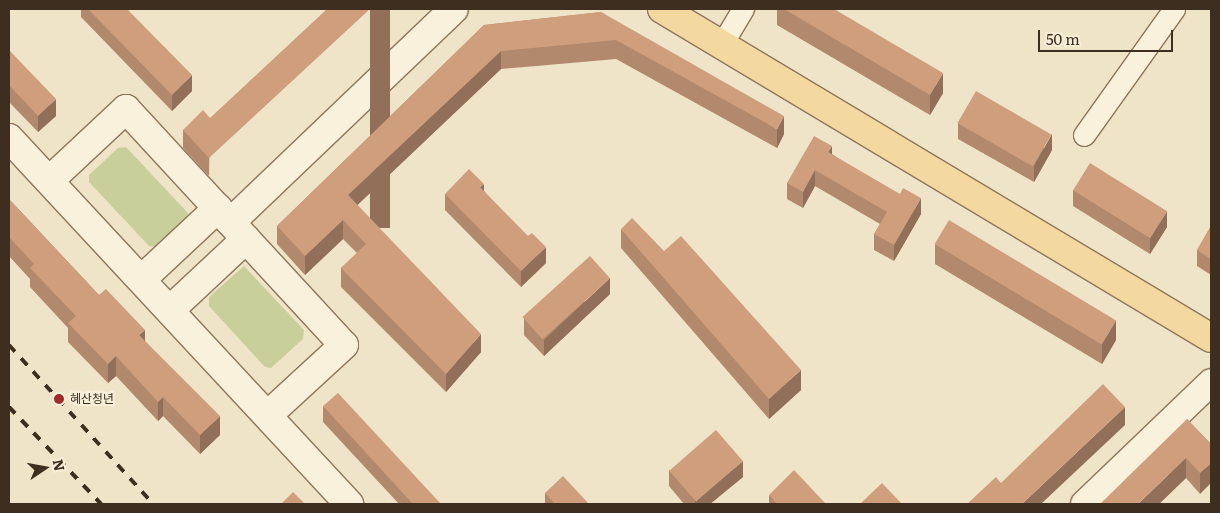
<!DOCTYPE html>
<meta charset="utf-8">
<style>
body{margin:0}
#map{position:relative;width:1220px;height:513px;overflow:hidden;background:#f0e4c8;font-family:Literata,"Noto Sans KR",serif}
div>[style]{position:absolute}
.green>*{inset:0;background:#c9cf9b}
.roads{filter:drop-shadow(1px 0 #8d765c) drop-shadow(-1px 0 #8d765c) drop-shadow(0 1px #8d765c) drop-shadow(0 -1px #8d765c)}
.minor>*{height:21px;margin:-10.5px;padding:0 10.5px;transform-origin:10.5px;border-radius:10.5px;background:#faf1dc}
.tertiary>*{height:26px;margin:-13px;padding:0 13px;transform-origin:13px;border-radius:13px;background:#faf1dc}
.secondary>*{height:28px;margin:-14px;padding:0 14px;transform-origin:14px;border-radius:14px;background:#faf1dc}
.primary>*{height:28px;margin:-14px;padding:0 14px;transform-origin:14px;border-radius:14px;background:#f3d9a0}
.rail>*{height:4px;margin-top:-2px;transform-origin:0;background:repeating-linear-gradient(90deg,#3d2e20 0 9px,transparent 0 18px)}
.wall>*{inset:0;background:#b2896c}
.shaded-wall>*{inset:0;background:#916f58;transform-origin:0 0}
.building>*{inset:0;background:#cf9f7d;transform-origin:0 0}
.dots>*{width:14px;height:14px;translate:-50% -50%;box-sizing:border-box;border:2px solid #f7eed8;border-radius:50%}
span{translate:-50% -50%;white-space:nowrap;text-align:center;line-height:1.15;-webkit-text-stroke:4.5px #f7eed8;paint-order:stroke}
.poi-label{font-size:12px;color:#3d2e20}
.left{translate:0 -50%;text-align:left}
.frame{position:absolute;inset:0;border:10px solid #3d2e20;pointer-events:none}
.north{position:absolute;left:20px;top:443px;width:50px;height:50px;-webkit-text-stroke:4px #f7eed8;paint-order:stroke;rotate:78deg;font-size:14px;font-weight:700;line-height:20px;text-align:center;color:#3d2e20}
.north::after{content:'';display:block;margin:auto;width:18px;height:22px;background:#3d2e20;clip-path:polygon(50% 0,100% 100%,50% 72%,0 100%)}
.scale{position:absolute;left:1038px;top:30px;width:135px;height:22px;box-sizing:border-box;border:2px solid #3d2e20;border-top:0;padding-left:6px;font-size:15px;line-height:18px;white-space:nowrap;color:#3d2e20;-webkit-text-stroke:4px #f7eed8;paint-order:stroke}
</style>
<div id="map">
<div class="green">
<div style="clip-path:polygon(126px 147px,188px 213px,187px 220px,156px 247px,149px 246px,89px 182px,89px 175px,118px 148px)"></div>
<div style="clip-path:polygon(244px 266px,304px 330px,303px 339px,271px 368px,265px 367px,209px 306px,209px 297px)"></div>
</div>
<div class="roads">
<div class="minor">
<div style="left:723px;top:42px;width:39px;rotate:-59deg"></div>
<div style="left:1084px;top:135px;width:155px;rotate:-54.5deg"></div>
</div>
<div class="tertiary">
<div style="left:1084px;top:504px;width:176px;rotate:-43.8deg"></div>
</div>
<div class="secondary">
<div style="left:9px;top:138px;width:500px;rotate:47.1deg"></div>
<div style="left:50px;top:180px;width:104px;rotate:-43.1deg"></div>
<div style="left:126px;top:109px;width:321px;rotate:47.3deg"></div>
<div style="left:344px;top:345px;width:103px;rotate:137.4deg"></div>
<div style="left:231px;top:222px;width:308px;rotate:-43.7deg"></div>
<div style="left:142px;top:279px;width:104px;rotate:-43.1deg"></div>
<div style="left:170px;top:310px;width:104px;rotate:-43.1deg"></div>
</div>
<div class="primary">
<div style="left:662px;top:9px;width:640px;rotate:30.93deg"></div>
</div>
</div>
<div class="rail">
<div style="left:9px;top:345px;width:215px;rotate:47.8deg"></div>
<div style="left:9px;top:407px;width:134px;rotate:46.5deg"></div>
</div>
<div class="wall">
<div style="clip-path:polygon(81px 9px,127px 9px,192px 91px,172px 111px,81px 17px)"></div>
<div style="clip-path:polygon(777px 9px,834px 9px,943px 93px,930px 115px,777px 25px)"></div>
<div style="clip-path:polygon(601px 12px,784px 134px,777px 148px,616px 59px,501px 69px,357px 205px,481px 352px,446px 392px,341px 287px,341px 268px,357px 253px,343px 239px,305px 275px,277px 244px,277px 226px,484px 25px)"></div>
<div style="clip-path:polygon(9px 50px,56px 116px,38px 132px,9px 102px)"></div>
<div style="clip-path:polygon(210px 118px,209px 176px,183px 148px,183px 130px)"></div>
<div style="clip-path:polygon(958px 123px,1052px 150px,1034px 182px,958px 139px)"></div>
<div style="clip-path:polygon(832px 154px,921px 214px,894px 261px,874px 250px,874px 234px,880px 224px,815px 186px,803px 208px,787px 199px,787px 183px)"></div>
<div style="clip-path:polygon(1073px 190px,1167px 227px,1150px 254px,1073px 206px)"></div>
<div style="clip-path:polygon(484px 191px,546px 263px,521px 287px,445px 210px,445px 194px)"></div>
<div style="clip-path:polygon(9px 199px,99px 295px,145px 341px,220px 435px,200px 454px,163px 416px,158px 421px,116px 376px,108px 383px,68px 342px,68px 328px,30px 287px,30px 279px,9px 256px)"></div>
<div style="clip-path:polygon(1211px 226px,1211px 275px,1197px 266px,1197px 250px)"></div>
<div style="clip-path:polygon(621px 229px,801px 390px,769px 419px,621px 248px)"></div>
<div style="clip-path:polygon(935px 244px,1116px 340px,1102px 364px,935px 264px)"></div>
<div style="clip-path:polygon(610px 294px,544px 356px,524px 335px,524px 319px)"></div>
<div style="clip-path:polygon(323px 406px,441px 504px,399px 504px,323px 422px)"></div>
<div style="clip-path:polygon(1187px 419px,1211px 444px,1200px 494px,1186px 478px,1159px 504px)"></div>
<div style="clip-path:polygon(669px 470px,743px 477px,710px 504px,684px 504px,669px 486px)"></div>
<div style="clip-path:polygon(545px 493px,589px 504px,545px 504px)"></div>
<div style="clip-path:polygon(769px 495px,826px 504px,769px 504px)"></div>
</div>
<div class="shaded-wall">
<div style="left:370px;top:9px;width:20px;height:219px"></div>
<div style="clip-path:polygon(501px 51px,501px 69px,348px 214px,348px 195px)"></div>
<div style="clip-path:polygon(943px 73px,943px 93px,930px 115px,930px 95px)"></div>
<div style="clip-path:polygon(192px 75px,192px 91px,172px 111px,172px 95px)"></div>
<div style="clip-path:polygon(56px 99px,56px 116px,38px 132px,38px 116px)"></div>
<div style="clip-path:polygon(784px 116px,784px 134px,777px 148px,777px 129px)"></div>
<div style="clip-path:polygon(1052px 134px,1052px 150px,1034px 182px,1034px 166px)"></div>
<div style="clip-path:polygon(832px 146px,832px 162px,828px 152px)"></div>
<div style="clip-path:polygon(815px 170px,815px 186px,803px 208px,803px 192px)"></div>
<div style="clip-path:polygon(484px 184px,484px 200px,480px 187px)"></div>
<div style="clip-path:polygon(921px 198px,921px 214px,894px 261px,894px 245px)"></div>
<div style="clip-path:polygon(1167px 211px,1167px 227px,1150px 254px,1150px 238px)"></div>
<div style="clip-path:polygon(343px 220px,343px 239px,305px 275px,305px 256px)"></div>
<div style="clip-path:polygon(546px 247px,546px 263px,521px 287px,521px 271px)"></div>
<div style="clip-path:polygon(610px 278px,610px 294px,544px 356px,544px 340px)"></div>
<div style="clip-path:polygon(1116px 320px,1116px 340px,1102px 364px,1102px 344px)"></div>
<div style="clip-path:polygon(145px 330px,145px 349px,139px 335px)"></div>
<div style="clip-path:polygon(481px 334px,481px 352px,446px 392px,446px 374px)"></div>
<div style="clip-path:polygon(116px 356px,116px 376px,108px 383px,108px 364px)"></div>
<div style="clip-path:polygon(801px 370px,801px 390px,769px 419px,769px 399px)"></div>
<div style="clip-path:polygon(163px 397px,163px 416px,158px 421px,158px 402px)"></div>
<div style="clip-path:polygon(1125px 407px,1125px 425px,1041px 504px,1022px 504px)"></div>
<div style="clip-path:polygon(220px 416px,220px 435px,200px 454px,200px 435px)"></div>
<div style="clip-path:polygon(1186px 458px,1186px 478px,1159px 504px,1138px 504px)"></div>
<div style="clip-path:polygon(743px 461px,743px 477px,710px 504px,695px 504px,695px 501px)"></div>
<div style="clip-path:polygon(1211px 463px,1211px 483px,1200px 494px,1200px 473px)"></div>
</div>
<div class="building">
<div style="clip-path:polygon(88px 9px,127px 9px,192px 75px,172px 95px)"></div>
<div style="clip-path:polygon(327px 9px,370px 9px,209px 158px,183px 130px,203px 110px,210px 118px)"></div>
<div style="clip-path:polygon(784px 9px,834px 9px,943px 73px,930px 95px)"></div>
<div style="clip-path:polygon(601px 12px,784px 116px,777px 129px,616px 40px,501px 51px,348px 195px,481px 334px,446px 374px,341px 268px,366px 244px,343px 220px,305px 256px,277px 226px,484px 25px)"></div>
<div style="clip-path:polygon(9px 50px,56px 99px,38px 116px,9px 85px)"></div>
<div style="left:976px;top:91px;width:87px;height:37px;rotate:30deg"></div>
<div style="clip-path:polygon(814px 136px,832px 146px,828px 152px,900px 194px,903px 188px,921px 198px,894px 245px,874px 234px,887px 212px,815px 170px,803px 192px,787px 183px)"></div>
<div style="left:1090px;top:163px;width:91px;height:32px;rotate:32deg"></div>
<div style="clip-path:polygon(469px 169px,484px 184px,480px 187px,528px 236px,532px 233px,546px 247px,521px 271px,445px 194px)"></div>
<div style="clip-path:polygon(9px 199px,99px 295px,106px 289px,145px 330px,139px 335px,220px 416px,200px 435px,163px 397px,158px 402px,116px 356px,108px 364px,68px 323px,76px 316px,30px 268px,34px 264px,9px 237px)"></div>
<div style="clip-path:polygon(632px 218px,664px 251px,681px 236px,801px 370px,769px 399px,621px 229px)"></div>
<div style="left:949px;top:220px;width:195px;height:28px;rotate:31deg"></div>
<div style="clip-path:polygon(1211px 226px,1211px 259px,1197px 250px)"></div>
<div style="left:590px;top:256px;width:30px;height:91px;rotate:48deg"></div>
<div style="clip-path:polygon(1103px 384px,1125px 407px,1022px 504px,967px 504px,996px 477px,1001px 483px)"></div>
<div style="clip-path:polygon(338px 393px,441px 504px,413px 504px,323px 406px)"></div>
<div style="clip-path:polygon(1187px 419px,1211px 444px,1211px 463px,1200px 473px,1186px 458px,1138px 504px,1100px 504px)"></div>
<div style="left:716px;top:430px;width:41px;height:62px;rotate:49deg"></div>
<div style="clip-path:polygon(794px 470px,826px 504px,777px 504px,769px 495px)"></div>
<div style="clip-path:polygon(563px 476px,589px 504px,555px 504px,545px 493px)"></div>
<div style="clip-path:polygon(882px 483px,902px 504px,860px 504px)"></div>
<div style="clip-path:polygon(293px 492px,305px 504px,281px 504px)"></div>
</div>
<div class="dots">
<div style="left:59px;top:399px;background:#9e2a2b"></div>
</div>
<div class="poi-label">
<span class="left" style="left:70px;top:399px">혜산청년</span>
</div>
<div class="frame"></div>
<div class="north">N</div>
<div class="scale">50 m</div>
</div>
